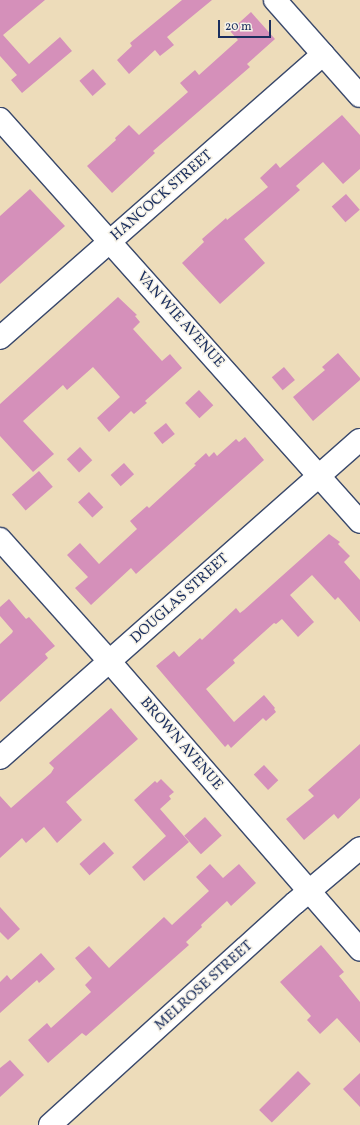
<!DOCTYPE html>
<style>
body{margin:0}
#map{position:relative;width:360px;height:1125px;overflow:hidden;background:#eddcba;font-family:Vollkorn,serif}
div>[style]{position:absolute}
.building>*{inset:0;background:#d590ba;transform-origin:0 0}
.roads{filter:drop-shadow(1px 0 #3a496c) drop-shadow(-1px 0 #3a496c) drop-shadow(0 1px #3a496c) drop-shadow(0 -1px #3a496c)}
.minor>*{height:22px;margin:-11px;padding:0 11px;transform-origin:11px;border-radius:11px;background:#fff}
span{translate:-50% -50%;white-space:nowrap;text-align:center;line-height:1.15;-webkit-text-stroke:3px #f7f3e8;paint-order:stroke}
.street-label{font-size:15px;color:#1b2f5e}
.scale{position:absolute;left:218px;top:20px;width:53px;height:18px;box-sizing:border-box;border:2px solid #1b2f5e;border-top:0;padding-left:5px;font-size:12px;line-height:14px;white-space:nowrap;color:#1b2f5e;-webkit-text-stroke:3px #f7f3e8;paint-order:stroke}
</style>
<div id="map">
<div class="building">
<div style="clip-path:polygon(0 0,45px 0,3px 35px,29px 64px,60px 37px,72px 51px,22px 93px,11px 80px,17px 75px,0 56px)"></div>
<div style="clip-path:polygon(182px 0,212px 0,167px 37px,174px 45px,160px 56px,155px 50px,129px 74px,117px 60px,132px 46px,130px 43px)"></div>
<div style="clip-path:polygon(251px 12px,275px 39px,247px 64px,250px 67px,153px 151px,155px 153px,112px 193px,87px 166px,116px 140px,115px 138px,129px 125px,139px 135px,188px 92px,180px 83px,195px 70px,199px 75px,238px 40px,230px 31px)"></div>
<div style="left:93px;top:69px;width:20px;height:18px;rotate:49deg"></div>
<div style="clip-path:polygon(342px 115px,360px 135px,360px 169px,343px 184px,323px 162px,296px 186px,300px 190px,244px 239px,265px 263px,220px 304px,182px 263px,204px 242px,202px 239px,226px 218px,227px 220px,268px 187px,260px 178px,276px 163px,280px 168px)"></div>
<div style="clip-path:polygon(30px 189px,65px 226px,0 284px,0 216px)"></div>
<div style="left:346px;top:194px;width:21px;height:19px;rotate:49deg"></div>
<div style="clip-path:polygon(118px 297px,137px 315px,135px 316px,140px 322px,133px 329px,162px 361px,170px 354px,182px 368px,145px 401px,147px 403px,134px 414px,131px 411px,109px 432px,97px 418px,120px 397px,93px 367px,67px 390px,63px 385px,23px 421px,54px 454px,33px 472px,0 436px,0 404px)"></div>
<div style="clip-path:polygon(338px 353px,360px 378px,360px 380px,313px 421px,293px 397px,325px 370px,322px 367px)"></div>
<div style="left:284px;top:367px;width:17px;height:16px;rotate:50deg"></div>
<div style="left:199px;top:390px;width:21px;height:19px;rotate:47deg"></div>
<div style="left:166px;top:423px;width:14px;height:16px;rotate:51deg"></div>
<div style="clip-path:polygon(245px 437px,264px 460px,136px 574px,131px 568px,91px 605px,75px 588px,88px 577px,67px 555px,80px 543px,99px 564px,137px 529px,130px 521px,147px 506px,149px 508px,196px 465px,194px 464px,206px 453px,209px 457px,214px 452px,217px 456px,236px 439px,239px 442px)"></div>
<div style="left:80px;top:447px;width:18px;height:18px;rotate:47deg"></div>
<div style="left:124px;top:463px;width:15px;height:18px;rotate:48deg"></div>
<div style="left:39px;top:471px;width:21px;height:36px;rotate:49deg"></div>
<div style="left:89px;top:492px;width:21px;height:15px;rotate:47deg"></div>
<div style="clip-path:polygon(329px 534px,340px 542px,338px 544px,350px 556px,344px 562px,360px 580px,360px 622px,338px 597px,335px 600px,312px 575px,290px 595px,314px 622px,298px 637px,282px 619px,276px 624px,274px 623px,233px 660px,235px 663px,206px 689px,234px 722px,264px 695px,275px 708px,274px 709px,276px 712px,266px 721px,263px 718px,231px 748px,228px 744px,225px 747px,156px 666px,174px 651px,179px 657px,200px 638px,202px 640px,236px 608px,240px 613px,244px 610px)"></div>
<div style="clip-path:polygon(9px 599px,26px 619px,29px 617px,55px 646px,45px 654px,48px 658px,0 702px,0 644px,12px 633px,13px 631px,0 616px,0 607px)"></div>
<div style="clip-path:polygon(111px 708px,138px 739px,66px 802px,82px 820px,57px 843px,44px 827px,26px 843px,22px 838px,0 858px,0 796px,11px 808px,51px 773px,54px 768px,49px 763px)"></div>
<div style="clip-path:polygon(360px 744px,360px 798px,338px 819px,334px 814px,304px 840px,286px 819px,314px 796px,308px 790px)"></div>
<div style="left:264px;top:765px;width:21px;height:14px;rotate:47deg"></div>
<div style="clip-path:polygon(161px 779px,174px 792px,169px 796px,171px 799px,160px 809px,189px 842px,144px 881px,132px 867px,166px 836px,134px 800px,155px 781px,157px 783px)"></div>
<div style="left:205px;top:817px;width:25px;height:28px;rotate:48deg"></div>
<div style="left:104px;top:842px;width:15px;height:33px;rotate:48deg"></div>
<div style="clip-path:polygon(210px 864px,223px 878px,239px 864px,256px 883px,231px 906px,227px 901px,201px 925px,202px 927px,186px 942px,189px 945px,86px 1036px,82px 1033px,48px 1063px,28px 1040px,47px 1023px,51px 1028px,91px 992px,85px 985px,92px 978px,75px 958px,89px 946px,109px 968px,164px 917px,172px 925px,209px 891px,196px 877px)"></div>
<div style="clip-path:polygon(0 907px,20px 929px,8px 940px,0 932px)"></div>
<div style="clip-path:polygon(321px 945px,344px 972px,339px 976px,360px 1002px,360px 1043px,337px 1018px,320px 1034px,307px 1020px,311px 1016px,280px 982px)"></div>
<div style="clip-path:polygon(41px 953px,55px 969px,39px 983px,37px 980px,0 1013px,0 982px,7px 975px,11px 980px)"></div>
<div style="clip-path:polygon(10px 1060px,24px 1075px,0 1097px,0 1068px)"></div>
<div style="left:298px;top:1071px;width:18px;height:55px;rotate:45deg"></div>
<div style="clip-path:polygon(360px 1073px,360px 1107px,343px 1089px)"></div>
</div>
<div class="roads">
<div class="minor">
<div style="left:275px;top:0;width:128px;rotate:48.5deg"></div>
<div style="left:0;top:119px;width:540px;rotate:48.23deg"></div>
<div style="left:0;top:338px;width:430px;rotate:-41.3deg"></div>
<div style="left:0;top:539px;width:165px;rotate:48.2deg"></div>
<div style="left:110px;top:662px;width:381px;rotate:49deg"></div>
<div style="left:0;top:758px;width:480px;rotate:-41.5deg"></div>
<div style="left:50px;top:1125px;width:331px;rotate:-42.2deg"></div>
<div style="left:295px;top:903px;width:85px;rotate:-40.2deg"></div>
</div>
</div>
<div class="street-label">
<span style="left:162px;top:196px;rotate:-41deg">HANCOCK STREET</span>
<span style="left:180px;top:320px;rotate:48deg">VAN WIE AVENUE</span>
<span style="left:180px;top:599px;rotate:-42deg">DOUGLAS STREET</span>
<span style="left:181px;top:744px;rotate:49deg">BROWN AVENUE</span>
<span style="left:204px;top:986px;rotate:-42deg">MELROSE STREET</span>
</div>
<div class="scale">20 m</div>
</div>
